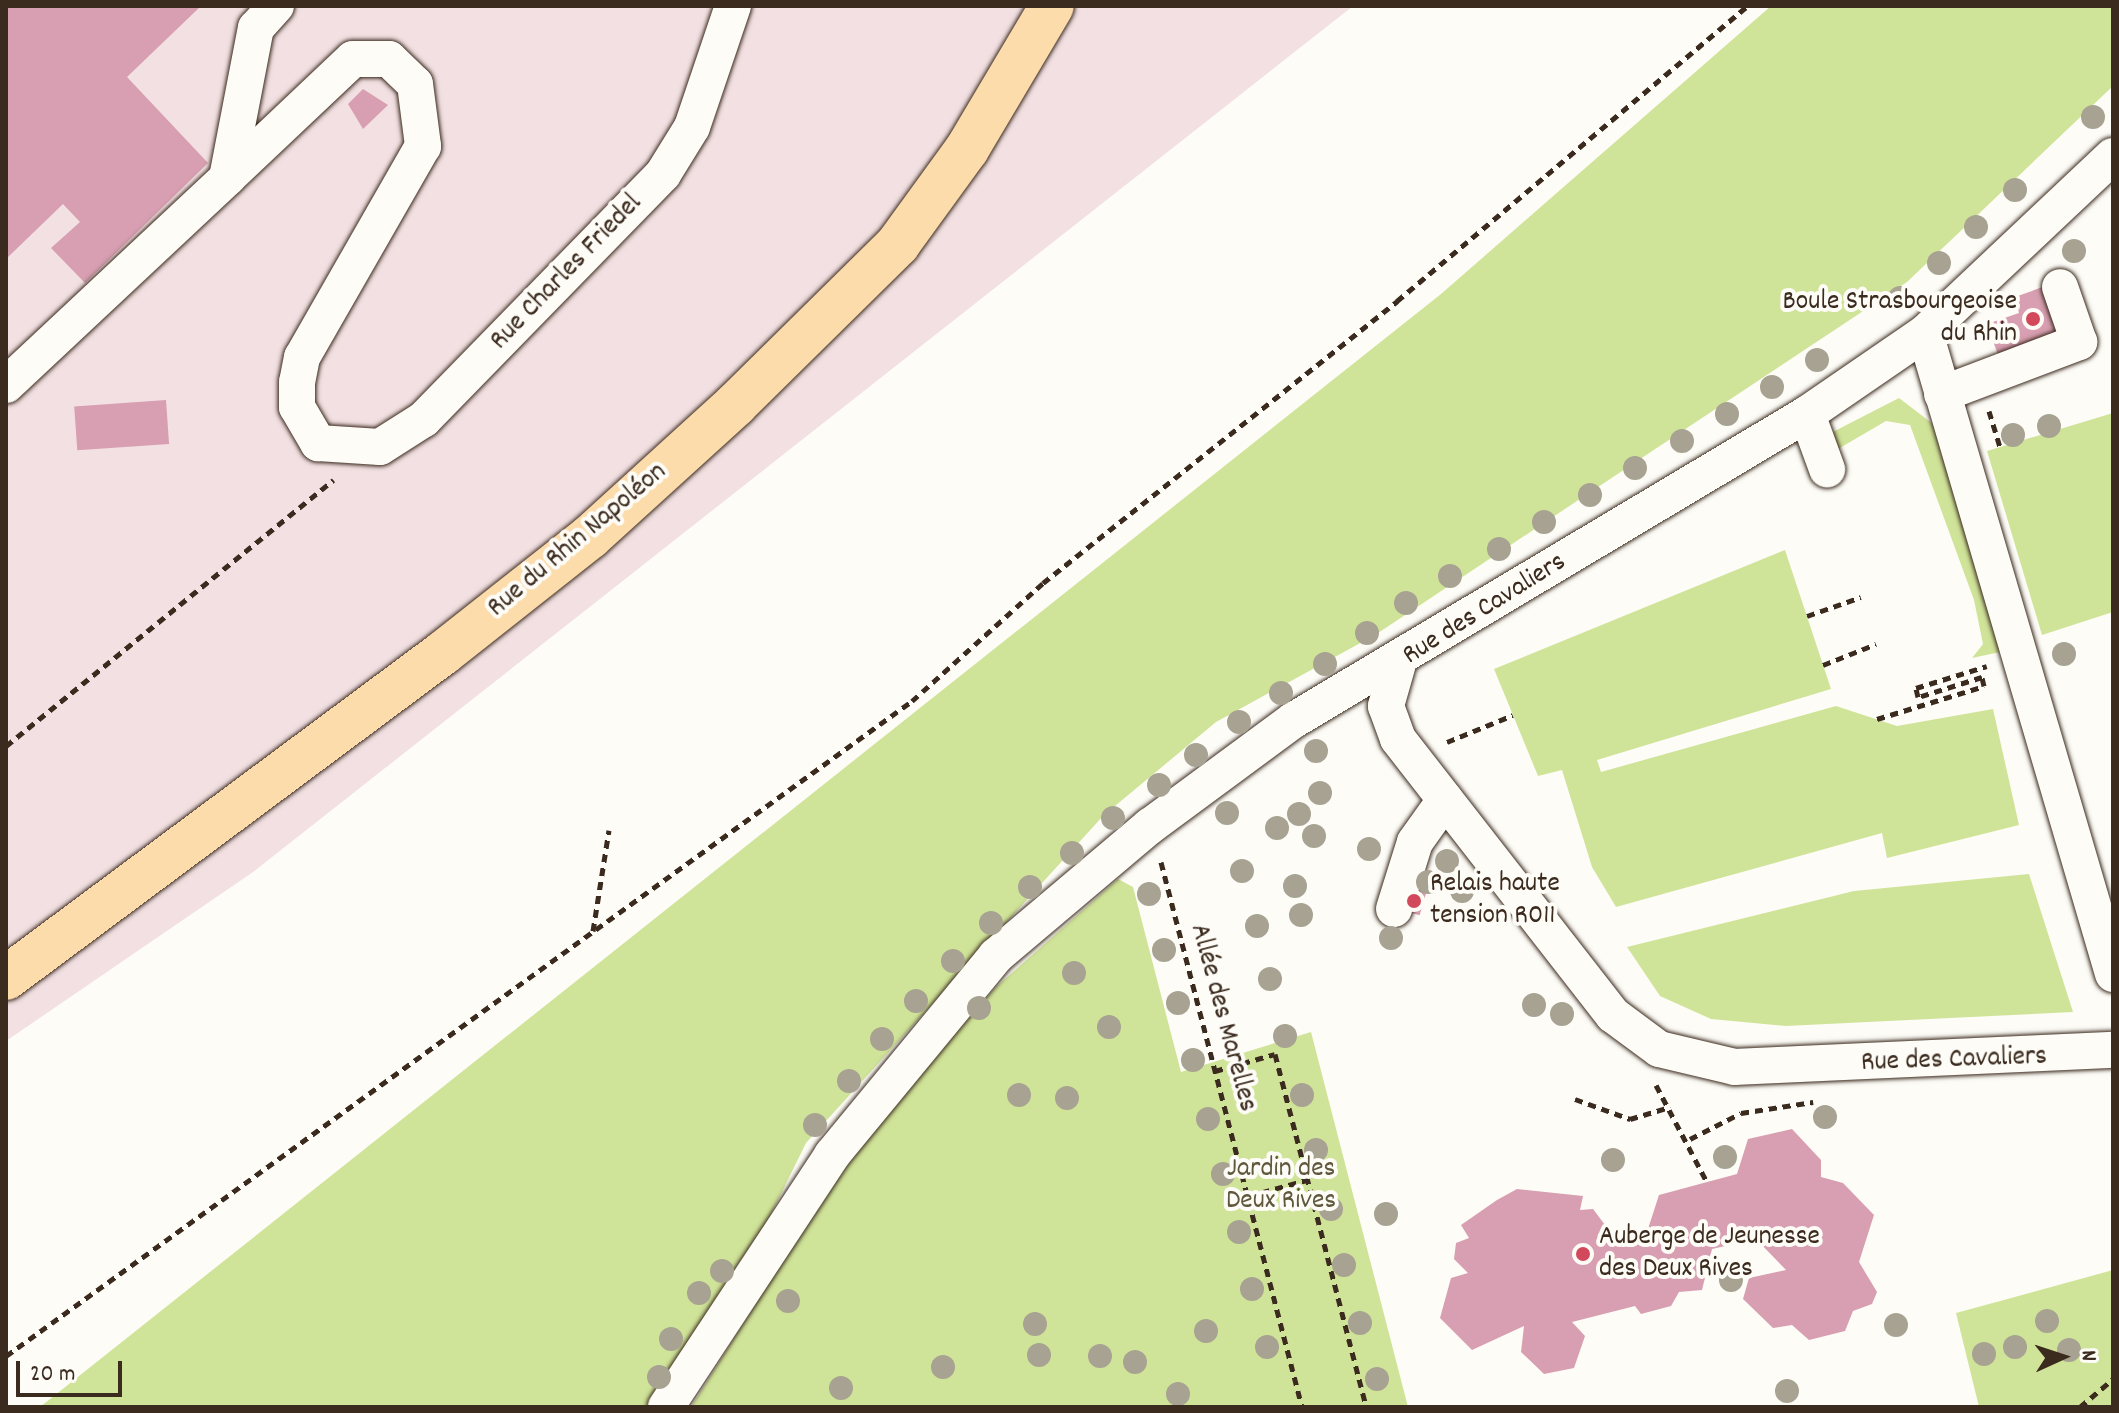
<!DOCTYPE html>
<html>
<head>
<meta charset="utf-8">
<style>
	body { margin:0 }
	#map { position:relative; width:2119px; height:1413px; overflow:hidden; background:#fdfcf7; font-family:Dekko,sans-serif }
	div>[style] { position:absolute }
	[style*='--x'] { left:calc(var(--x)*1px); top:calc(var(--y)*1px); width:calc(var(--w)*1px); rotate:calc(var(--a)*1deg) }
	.built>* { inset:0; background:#f2e0e2 }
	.green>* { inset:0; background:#d0e499 }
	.building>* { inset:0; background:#d79fb1; transform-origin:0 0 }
	.path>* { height:5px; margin-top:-2.5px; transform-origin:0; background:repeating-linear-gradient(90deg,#3b2a1e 0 8px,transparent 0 14px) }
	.roads { filter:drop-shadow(0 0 2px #3b2a1e) drop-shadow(0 0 2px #3b2a1e) }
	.minor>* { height:36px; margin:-18px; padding:0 18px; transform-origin:18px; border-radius:18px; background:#fdfcf7 }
	.major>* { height:44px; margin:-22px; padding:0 22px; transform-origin:22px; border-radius:22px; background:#fddcac }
	.trees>* { width:24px; height:24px; margin:-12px; border-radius:50%; background:#a7a291 }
	.dots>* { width:22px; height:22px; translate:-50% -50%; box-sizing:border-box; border:4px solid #fdfcf7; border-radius:50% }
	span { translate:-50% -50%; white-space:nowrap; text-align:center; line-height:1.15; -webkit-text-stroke:8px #fdfcf7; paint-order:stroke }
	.street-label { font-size:28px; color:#3b2a1e }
	.poi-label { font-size:28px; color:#3b2a1e }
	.right { translate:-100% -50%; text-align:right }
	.left { translate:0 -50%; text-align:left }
	.park-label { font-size:28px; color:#60583d }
	.frame { position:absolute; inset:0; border:8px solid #3b2a1e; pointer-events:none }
	.north { position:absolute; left:2023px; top:1317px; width:80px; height:80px; -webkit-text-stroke:6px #fdfcf7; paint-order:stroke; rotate:87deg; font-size:22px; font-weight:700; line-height:32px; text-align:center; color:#3b2a1e }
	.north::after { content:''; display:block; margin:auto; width:28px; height:36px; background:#3b2a1e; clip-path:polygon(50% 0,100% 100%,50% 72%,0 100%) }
	.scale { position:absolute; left:16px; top:1361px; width:106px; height:36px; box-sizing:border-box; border:4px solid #3b2a1e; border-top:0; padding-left:10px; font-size:24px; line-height:28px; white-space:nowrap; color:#3b2a1e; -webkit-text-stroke:6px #fdfcf7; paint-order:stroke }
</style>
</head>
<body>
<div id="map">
	<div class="built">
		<i style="clip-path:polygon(6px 6px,1353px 6px,253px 872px,6px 1041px)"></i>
	</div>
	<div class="green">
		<i style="clip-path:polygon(1771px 6px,2113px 6px,2113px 86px,1907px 282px,1375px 635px,1216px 722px,1103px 816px,806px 1143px,676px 1407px,40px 1407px,1441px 294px)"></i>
		<i style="clip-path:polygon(1899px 398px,1933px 424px,2000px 652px,1972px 658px,1983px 644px,1974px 600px,1910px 425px,1886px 421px,1838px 449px,1823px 437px)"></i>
		<i style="clip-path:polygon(2113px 413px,2113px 612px,2042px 635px,1987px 451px)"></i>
		<i style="clip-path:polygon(1785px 550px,1831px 689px,1597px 760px,1601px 772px,1836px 706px,1897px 726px,1993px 709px,2019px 825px,1887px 858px,1882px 833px,1616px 907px,1592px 867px,1562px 770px,1538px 776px,1494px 669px)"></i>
		<i style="clip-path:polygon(2029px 874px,2073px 1012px,1786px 1026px,1711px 1019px,1660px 996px,1627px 947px,1854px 891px)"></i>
		<i style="clip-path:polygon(1118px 879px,1133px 887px,1181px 1072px,1311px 1032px,1408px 1407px,691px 1407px,817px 1206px,893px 1105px,996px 987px)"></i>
		<i style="clip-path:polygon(2113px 1270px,2113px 1407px,1979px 1407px,1956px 1313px)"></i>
	</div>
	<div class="building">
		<i style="clip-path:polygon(6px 6px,201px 6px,127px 77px,208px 163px,85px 283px,51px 248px,80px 222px,63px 204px,6px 259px)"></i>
		<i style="clip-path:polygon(363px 89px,388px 105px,363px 129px,348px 104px)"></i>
		<i style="clip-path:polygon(2051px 284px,2068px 331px,1998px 355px,1987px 324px,2019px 313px,2015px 297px)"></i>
		<i style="left:166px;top:400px;width:44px;height:92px;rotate:86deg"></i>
		<i style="left:1408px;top:887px;width:19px;height:24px;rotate:16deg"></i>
		<i style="clip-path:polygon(1792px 1129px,1821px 1160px,1821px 1177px,1843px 1183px,1874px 1215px,1859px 1262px,1877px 1292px,1872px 1304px,1853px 1311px,1845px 1331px,1809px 1340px,1792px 1325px,1773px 1328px,1743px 1299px,1749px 1278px,1786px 1270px,1756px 1239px,1712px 1249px,1702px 1290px,1679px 1292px,1671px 1306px,1641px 1314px,1635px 1306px,1572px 1322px,1585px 1336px,1574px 1368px,1544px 1374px,1521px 1352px,1524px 1326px,1472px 1350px,1440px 1318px,1451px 1278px,1468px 1273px,1454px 1259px,1456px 1243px,1469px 1238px,1461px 1225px,1497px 1200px,1517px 1189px,1583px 1196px,1580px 1210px,1593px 1209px,1605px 1225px,1600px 1243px,1624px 1242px,1646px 1235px,1659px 1195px,1737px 1174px,1748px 1139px)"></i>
	</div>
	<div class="path">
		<i style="--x:1989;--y:411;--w:38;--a:73"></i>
		<i style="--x:1807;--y:616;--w:57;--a:-19.4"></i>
		<i style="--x:1823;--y:665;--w:57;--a:-21.6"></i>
		<i style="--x:1877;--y:719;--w:112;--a:-17.1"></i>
		<i style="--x:1984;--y:686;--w:9;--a:-103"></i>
		<i style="--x:1982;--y:677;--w:67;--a:162.6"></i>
		<i style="--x:1918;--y:697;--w:9;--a:-103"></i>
		<i style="--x:1916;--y:688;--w:74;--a:-17.2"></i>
		<i style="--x:1447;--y:742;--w:71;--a:-22.2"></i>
		<i style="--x:6;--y:746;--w:422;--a:-39.1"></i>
		<i style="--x:1161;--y:862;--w:563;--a:75.49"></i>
		<i style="--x:593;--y:931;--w:102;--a:-81"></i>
		<i style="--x:1215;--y:1071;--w:62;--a:-15.8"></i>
		<i style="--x:1275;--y:1054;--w:365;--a:75.5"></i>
		<i style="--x:1656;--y:1085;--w:110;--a:62.3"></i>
		<i style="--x:1575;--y:1099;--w:59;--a:20"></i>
		<i style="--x:1630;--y:1119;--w:42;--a:-16.7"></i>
		<i style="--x:1690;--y:1139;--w:57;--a:-27"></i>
		<i style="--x:1741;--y:1113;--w:73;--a:-8.7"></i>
		<i style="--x:1248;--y:1196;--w:61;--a:-15.2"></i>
		<i style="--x:6;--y:1356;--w:1118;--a:-35.87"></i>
		<i style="--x:912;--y:701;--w:176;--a:-42"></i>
		<i style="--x:1043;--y:583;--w:453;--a:-38.5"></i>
		<i style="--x:1397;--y:301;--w:458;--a:-40.1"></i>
		<i style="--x:2080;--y:1407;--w:43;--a:-40.3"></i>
	</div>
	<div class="roads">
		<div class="minor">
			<i style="--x:227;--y:178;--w:173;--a:-43.4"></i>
			<i style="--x:353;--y:59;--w:36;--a:0"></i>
			<i style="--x:389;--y:59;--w:36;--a:44"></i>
			<i style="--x:415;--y:84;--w:63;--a:82.6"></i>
			<i style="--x:423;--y:146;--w:243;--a:119.8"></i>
			<i style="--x:302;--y:357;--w:25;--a:101"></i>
			<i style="--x:297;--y:382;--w:25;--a:90"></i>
			<i style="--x:297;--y:407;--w:42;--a:59.7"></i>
			<i style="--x:318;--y:443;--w:62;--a:3.7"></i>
			<i style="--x:380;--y:447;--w:52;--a:-32.5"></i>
			<i style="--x:424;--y:419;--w:342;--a:-45.7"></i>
			<i style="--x:663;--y:174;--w:55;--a:-58.3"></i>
			<i style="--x:692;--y:127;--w:128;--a:-71.3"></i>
			<i style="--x:1925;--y:333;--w:668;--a:73.65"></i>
			<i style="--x:6;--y:385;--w:303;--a:-43.1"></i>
			<i style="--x:227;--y:178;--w:153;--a:-79.1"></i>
			<i style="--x:256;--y:28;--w:30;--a:-48"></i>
			<i style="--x:1942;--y:394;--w:147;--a:-20.8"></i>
			<i style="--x:2079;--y:342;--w:58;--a:-109.1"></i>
			<i style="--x:1807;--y:414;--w:59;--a:70"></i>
			<i style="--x:1399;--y:660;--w:48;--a:105.8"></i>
			<i style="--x:1386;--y:706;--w:35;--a:70"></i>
			<i style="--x:1398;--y:739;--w:350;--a:52.1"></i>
			<i style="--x:1613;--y:1015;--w:57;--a:36.5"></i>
			<i style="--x:1659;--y:1049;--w:78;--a:13.3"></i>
			<i style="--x:1735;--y:1067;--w:378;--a:-2.6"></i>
			<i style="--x:1394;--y:909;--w:70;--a:-72.6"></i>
			<i style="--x:1415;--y:842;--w:52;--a:-54.5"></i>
			<i style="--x:666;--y:1407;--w:302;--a:-56.6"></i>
			<i style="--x:832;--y:1155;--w:258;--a:-50.5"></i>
			<i style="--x:996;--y:956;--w:202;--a:-40.2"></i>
			<i style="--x:1150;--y:826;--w:179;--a:-36.4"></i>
			<i style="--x:1294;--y:720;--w:597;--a:-30.82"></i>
			<i style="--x:1807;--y:414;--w:143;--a:-34.5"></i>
			<i style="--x:1925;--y:333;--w:258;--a:-43.3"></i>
		</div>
		<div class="major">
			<i style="--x:6;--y:978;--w:545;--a:-36.64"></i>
			<i style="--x:443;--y:653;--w:187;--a:-38.3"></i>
			<i style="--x:590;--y:537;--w:197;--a:-42.3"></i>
			<i style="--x:736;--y:404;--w:228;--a:-44.6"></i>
			<i style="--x:898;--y:244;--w:117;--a:-54"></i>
			<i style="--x:967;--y:149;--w:166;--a:-59.3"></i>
		</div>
	</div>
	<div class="trees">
		<i style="left:2093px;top:117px"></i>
		<i style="left:2015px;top:190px"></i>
		<i style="left:1976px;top:227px"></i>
		<i style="left:2074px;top:251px"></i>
		<i style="left:1939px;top:263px"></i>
		<i style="left:1900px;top:298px"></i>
		<i style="left:1817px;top:360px"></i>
		<i style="left:1772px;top:387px"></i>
		<i style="left:1727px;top:414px"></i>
		<i style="left:2049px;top:426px"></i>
		<i style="left:2013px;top:435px"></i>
		<i style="left:1682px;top:441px"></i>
		<i style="left:1635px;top:468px"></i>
		<i style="left:1590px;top:495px"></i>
		<i style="left:1544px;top:522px"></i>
		<i style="left:1499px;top:549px"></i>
		<i style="left:1450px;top:576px"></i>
		<i style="left:1406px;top:603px"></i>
		<i style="left:1367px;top:633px"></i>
		<i style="left:2064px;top:654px"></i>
		<i style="left:1325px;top:664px"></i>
		<i style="left:1281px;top:693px"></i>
		<i style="left:1239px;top:722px"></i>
		<i style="left:1316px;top:751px"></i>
		<i style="left:1196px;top:755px"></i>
		<i style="left:1159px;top:785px"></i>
		<i style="left:1320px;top:793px"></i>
		<i style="left:1227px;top:813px"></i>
		<i style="left:1299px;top:814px"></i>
		<i style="left:1113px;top:818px"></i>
		<i style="left:1277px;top:828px"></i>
		<i style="left:1314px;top:836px"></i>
		<i style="left:1369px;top:849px"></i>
		<i style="left:1072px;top:853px"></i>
		<i style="left:1447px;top:861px"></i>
		<i style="left:1242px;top:871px"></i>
		<i style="left:1428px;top:882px"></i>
		<i style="left:1295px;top:886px"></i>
		<i style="left:1030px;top:887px"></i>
		<i style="left:1462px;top:891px"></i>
		<i style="left:1149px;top:894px"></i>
		<i style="left:1301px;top:915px"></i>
		<i style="left:991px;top:923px"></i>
		<i style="left:1257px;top:926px"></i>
		<i style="left:1391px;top:938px"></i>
		<i style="left:1164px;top:950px"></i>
		<i style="left:953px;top:961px"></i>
		<i style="left:1074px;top:973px"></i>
		<i style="left:1270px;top:979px"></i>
		<i style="left:916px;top:1001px"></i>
		<i style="left:1178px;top:1003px"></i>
		<i style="left:1534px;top:1005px"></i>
		<i style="left:979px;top:1008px"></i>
		<i style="left:1562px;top:1014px"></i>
		<i style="left:1109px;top:1027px"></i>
		<i style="left:1285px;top:1036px"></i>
		<i style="left:882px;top:1039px"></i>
		<i style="left:1193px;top:1060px"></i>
		<i style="left:849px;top:1081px"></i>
		<i style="left:1019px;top:1095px"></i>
		<i style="left:1302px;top:1095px"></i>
		<i style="left:1067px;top:1098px"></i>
		<i style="left:1825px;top:1117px"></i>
		<i style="left:1208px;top:1119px"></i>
		<i style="left:815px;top:1125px"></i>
		<i style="left:1316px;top:1150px"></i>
		<i style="left:1725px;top:1157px"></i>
		<i style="left:1613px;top:1160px"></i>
		<i style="left:1223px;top:1174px"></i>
		<i style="left:1331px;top:1209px"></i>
		<i style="left:1386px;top:1214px"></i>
		<i style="left:1239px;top:1232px"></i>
		<i style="left:1344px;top:1265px"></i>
		<i style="left:722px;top:1271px"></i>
		<i style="left:1731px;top:1280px"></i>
		<i style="left:1252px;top:1289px"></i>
		<i style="left:699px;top:1293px"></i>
		<i style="left:788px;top:1301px"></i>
		<i style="left:2047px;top:1321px"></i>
		<i style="left:1360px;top:1323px"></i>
		<i style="left:1035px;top:1324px"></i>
		<i style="left:1896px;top:1325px"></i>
		<i style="left:1206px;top:1331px"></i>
		<i style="left:671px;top:1339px"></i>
		<i style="left:1267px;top:1347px"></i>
		<i style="left:2015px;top:1347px"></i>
		<i style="left:2069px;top:1350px"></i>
		<i style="left:1984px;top:1354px"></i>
		<i style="left:1039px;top:1355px"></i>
		<i style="left:1100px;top:1356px"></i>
		<i style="left:1135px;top:1362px"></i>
		<i style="left:943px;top:1367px"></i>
		<i style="left:659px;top:1377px"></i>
		<i style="left:1377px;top:1379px"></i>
		<i style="left:841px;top:1388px"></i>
		<i style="left:1787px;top:1391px"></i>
		<i style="left:1178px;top:1394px"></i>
	</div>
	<div class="dots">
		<i style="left:2033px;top:319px;background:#d1495b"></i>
		<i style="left:1414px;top:901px;background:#d1495b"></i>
		<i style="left:1583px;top:1254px;background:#d1495b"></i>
	</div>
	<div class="street-label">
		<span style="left:567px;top:273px;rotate:-46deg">Rue Charles Friedel</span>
		<span style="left:578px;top:541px;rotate:-40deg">Rue du Rhin Napoléon</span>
		<span style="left:1485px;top:610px;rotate:-32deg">Rue des Cavaliers</span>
		<span style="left:1222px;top:1018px;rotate:75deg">Allée des Marelles</span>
		<span style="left:1954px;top:1061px;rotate:-2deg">Rue des Cavaliers</span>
	</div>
	<div class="poi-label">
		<span class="right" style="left:2017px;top:319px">Boule Strasbourgeoise<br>du Rhin</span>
		<span class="left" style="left:1430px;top:901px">Relais haute<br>tension R011</span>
		<span class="left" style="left:1599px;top:1254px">Auberge de Jeunesse<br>des Deux Rives</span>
	</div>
	<div class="park-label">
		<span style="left:1281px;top:1186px">Jardin des<br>Deux Rives</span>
	</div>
	<div class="frame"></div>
	<div class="north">N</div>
	<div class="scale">20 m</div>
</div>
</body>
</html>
